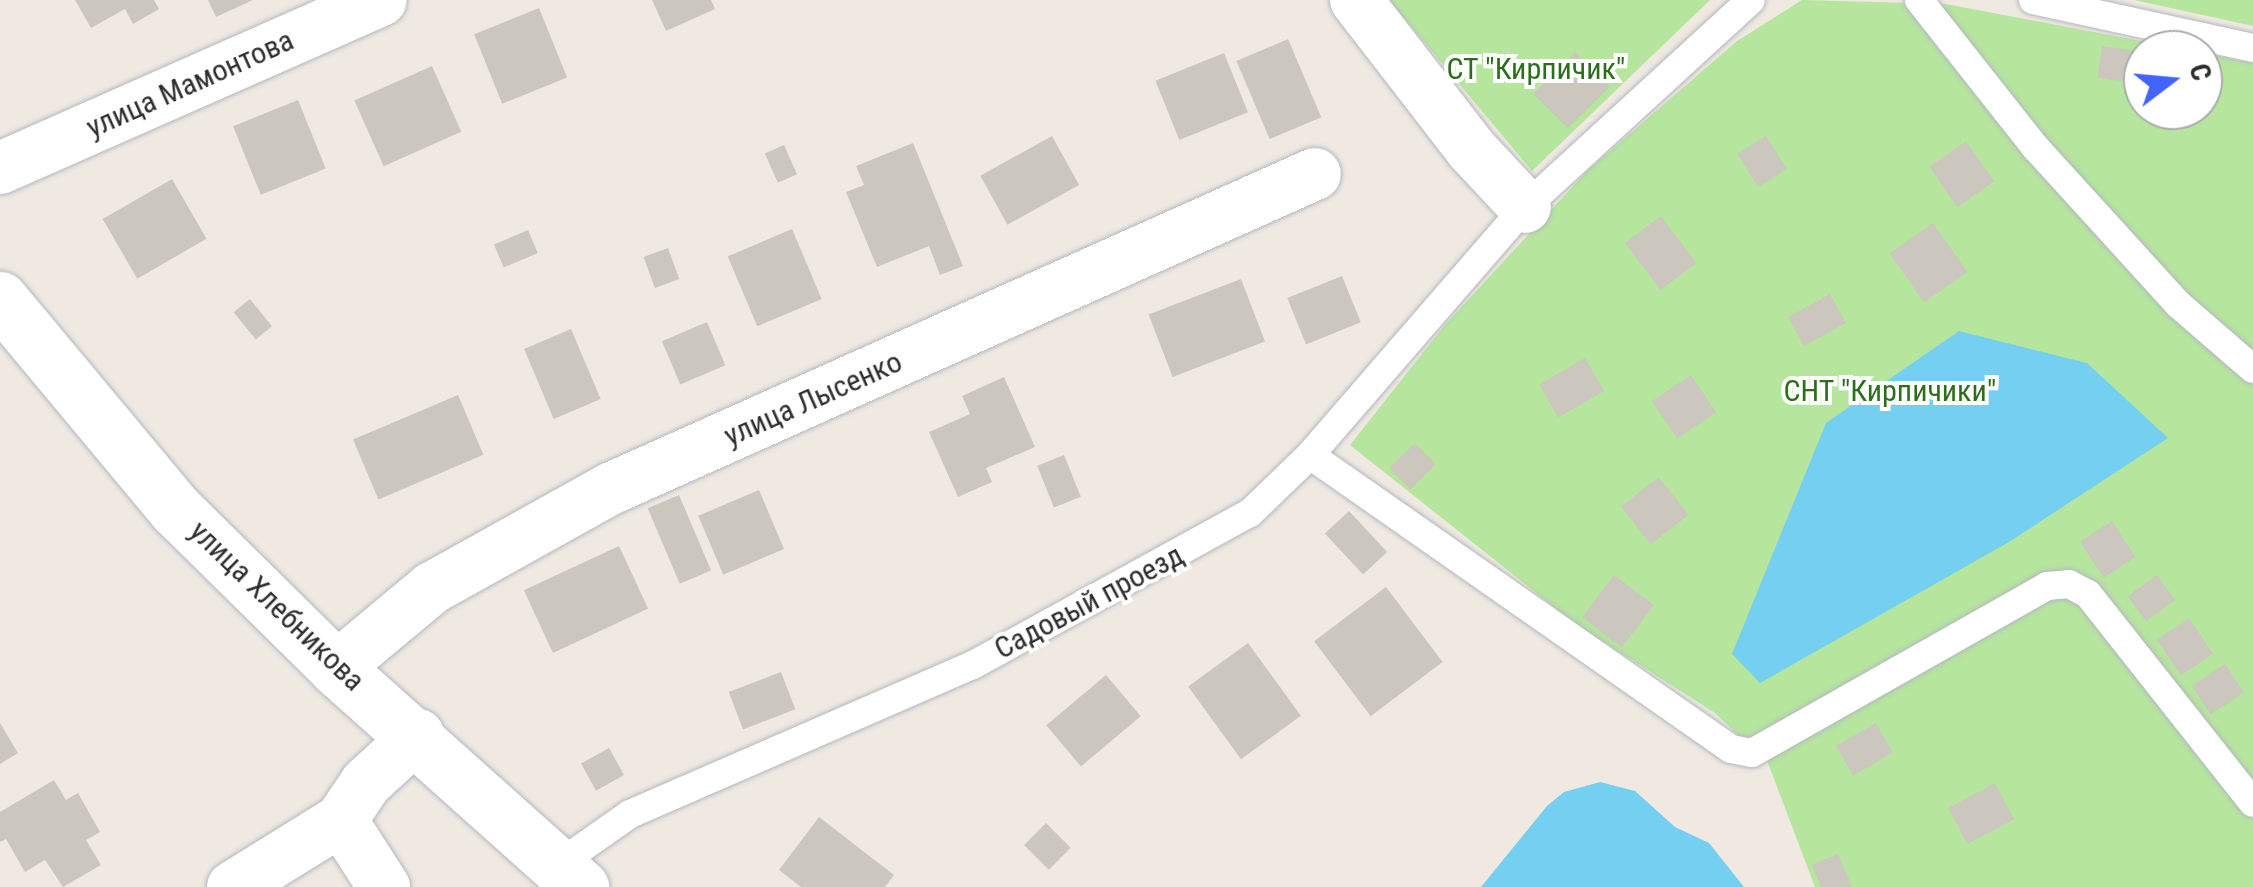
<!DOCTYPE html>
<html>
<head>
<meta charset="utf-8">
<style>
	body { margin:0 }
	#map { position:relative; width:2253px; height:887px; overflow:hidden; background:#efe9e1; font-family:"Roboto Condensed",sans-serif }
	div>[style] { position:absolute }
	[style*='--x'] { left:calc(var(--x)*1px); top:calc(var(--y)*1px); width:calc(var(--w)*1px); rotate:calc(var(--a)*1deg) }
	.green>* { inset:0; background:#b6e59e }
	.water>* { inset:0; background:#75cff0 }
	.building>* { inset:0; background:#cbc7bf; transform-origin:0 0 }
	.roads { filter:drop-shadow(0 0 2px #b4b7c1) drop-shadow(0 0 2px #b4b7c1) }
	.service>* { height:28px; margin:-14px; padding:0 14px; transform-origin:14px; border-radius:14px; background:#fff }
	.minor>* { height:52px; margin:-26px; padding:0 26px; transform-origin:26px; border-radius:26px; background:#fff }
	.tertiary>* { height:55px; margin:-27.5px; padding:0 27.5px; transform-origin:27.5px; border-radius:27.5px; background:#fff }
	span { translate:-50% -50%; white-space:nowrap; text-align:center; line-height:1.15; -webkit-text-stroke:8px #fff; paint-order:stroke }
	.park-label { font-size:30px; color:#2c6e1b }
	.street-label { font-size:30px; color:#2e2e2e }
	.north { position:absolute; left:2123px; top:30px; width:100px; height:100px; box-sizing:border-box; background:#fff; border:2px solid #ababab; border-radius:50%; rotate:74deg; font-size:28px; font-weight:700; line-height:40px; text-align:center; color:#2e2e2e }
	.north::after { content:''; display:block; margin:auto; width:35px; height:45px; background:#4264fb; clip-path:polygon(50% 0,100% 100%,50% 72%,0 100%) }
</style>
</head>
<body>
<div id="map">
	<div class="green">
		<i style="clip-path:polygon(1389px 0,1710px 0,1532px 171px)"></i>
		<i style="clip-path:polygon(1802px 0,1946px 4px,2188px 50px,2143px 50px,2143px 110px,2203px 110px,2203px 53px,2253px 63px,2253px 887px,1815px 887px,1768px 763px,1715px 713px,1574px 623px,1350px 445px,1444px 326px,1588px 170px,1737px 41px)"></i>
		<i style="clip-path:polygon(2134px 0,2253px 0,2253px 26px)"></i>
	</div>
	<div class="water">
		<i style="clip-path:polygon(1959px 331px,2087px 363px,2168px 438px,2009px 542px,1760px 683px,1732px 654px,1826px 423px)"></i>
		<i style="clip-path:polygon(1600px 782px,1635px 791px,1675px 827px,1709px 843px,1744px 887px,1481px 887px,1547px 806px,1564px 792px)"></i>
	</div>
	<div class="building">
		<i style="clip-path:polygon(75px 0,154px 0,159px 9px,133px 24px,125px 9px,91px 28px)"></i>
		<i style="clip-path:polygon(208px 0,253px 0,216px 17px)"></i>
		<i style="clip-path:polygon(652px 0,711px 0,715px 9px,666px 31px)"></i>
		<i style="left:539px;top:8px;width:75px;height:70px;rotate:68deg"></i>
		<i style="left:1288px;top:39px;width:85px;height:56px;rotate:67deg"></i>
		<i style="left:2102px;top:46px;width:41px;height:32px;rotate:8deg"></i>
		<i style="left:1575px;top:52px;width:49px;height:59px;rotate:45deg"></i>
		<i style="left:1224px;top:53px;width:64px;height:74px;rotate:68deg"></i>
		<i style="left:432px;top:66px;width:72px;height:85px;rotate:66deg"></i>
		<i style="left:298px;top:100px;width:74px;height:70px;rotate:68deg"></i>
		<i style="left:1052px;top:136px;width:56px;height:82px;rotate:61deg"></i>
		<i style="left:1766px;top:136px;width:39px;height:34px;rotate:58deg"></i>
		<i style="left:1966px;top:141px;width:49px;height:45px;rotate:55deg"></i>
		<i style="clip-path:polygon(913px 143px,963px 266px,940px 275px,929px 246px,877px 267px,846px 192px,864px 185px,856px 166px)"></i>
		<i style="left:784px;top:145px;width:32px;height:21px;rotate:66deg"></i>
		<i style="left:172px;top:179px;width:69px;height:80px;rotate:60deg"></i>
		<i style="left:1661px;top:216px;width:59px;height:45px;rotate:53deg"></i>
		<i style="left:1933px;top:223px;width:60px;height:53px;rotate:55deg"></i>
		<i style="left:792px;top:229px;width:76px;height:70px;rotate:67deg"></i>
		<i style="left:528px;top:230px;width:25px;height:37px;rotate:67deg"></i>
		<i style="left:668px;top:248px;width:33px;height:26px;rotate:70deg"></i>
		<i style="left:1342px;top:276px;width:50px;height:59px;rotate:68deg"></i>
		<i style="left:1241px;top:279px;width:67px;height:99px;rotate:69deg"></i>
		<i style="left:1830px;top:294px;width:33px;height:48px;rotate:61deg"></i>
		<i style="left:250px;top:299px;width:35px;height:21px;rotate:51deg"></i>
		<i style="left:707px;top:322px;width:47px;height:49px;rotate:67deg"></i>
		<i style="left:571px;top:329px;width:76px;height:51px;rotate:67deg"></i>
		<i style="left:1585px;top:358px;width:38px;height:53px;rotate:60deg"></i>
		<i style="left:1691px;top:375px;width:45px;height:47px;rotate:56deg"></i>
		<i style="clip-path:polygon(1004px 377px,1035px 447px,986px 468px,992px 482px,958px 497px,929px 432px,970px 414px,962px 396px)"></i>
		<i style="left:458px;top:395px;width:65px;height:114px;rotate:67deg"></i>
		<i style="left:1415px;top:443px;width:30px;height:36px;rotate:46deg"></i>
		<i style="left:1064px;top:455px;width:45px;height:29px;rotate:68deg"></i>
		<i style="left:1659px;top:477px;width:48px;height:48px;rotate:52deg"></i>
		<i style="left:759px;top:490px;width:64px;height:66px;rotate:67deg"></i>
		<i style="left:679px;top:495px;width:82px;height:34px;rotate:67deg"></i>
		<i style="left:1349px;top:511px;width:56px;height:33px;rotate:47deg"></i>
		<i style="left:2112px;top:521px;width:43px;height:38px;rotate:57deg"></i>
		<i style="left:619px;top:546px;width:69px;height:105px;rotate:65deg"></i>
		<i style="left:1614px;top:575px;width:50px;height:53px;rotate:37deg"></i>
		<i style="left:2157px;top:575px;width:31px;height:36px;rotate:54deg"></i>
		<i style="left:1386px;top:587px;width:94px;height:90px;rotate:53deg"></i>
		<i style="left:2189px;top:618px;width:43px;height:39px;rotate:56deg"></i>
		<i style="left:1248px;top:643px;width:90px;height:74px;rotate:54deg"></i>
		<i style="left:2225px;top:664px;width:34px;height:40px;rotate:56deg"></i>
		<i style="left:781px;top:672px;width:40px;height:56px;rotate:69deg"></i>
		<i style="left:1106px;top:675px;width:54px;height:78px;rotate:50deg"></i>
		<i style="clip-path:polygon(0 723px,18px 753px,0 764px)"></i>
		<i style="left:1876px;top:723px;width:34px;height:46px;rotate:60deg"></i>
		<i style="left:609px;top:748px;width:31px;height:32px;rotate:61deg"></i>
		<i style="clip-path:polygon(54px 780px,66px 800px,78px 793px,100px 832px,86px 840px,101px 865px,63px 887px,45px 860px,25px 872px,6px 839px,0 842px,0 812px)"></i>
		<i style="left:1995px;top:783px;width:41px;height:53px;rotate:62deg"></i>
		<i style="clip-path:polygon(819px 817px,894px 875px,885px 887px,801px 887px,779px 870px)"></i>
		<i style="left:1046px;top:823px;width:35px;height:31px;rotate:45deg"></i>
		<i style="clip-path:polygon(1838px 854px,1852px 887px,1821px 887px,1812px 865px)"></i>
	</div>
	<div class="roads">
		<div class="service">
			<i style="--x:1919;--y:0;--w:189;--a:51.7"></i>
			<i style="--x:2036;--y:148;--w:211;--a:47.7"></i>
			<i style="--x:2178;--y:304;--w:99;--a:40.9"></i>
			<i style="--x:2033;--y:0;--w:225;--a:12.3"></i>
			<i style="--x:1310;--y:455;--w:513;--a:34.93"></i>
			<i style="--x:1731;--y:749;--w:21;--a:11"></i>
			<i style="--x:1752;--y:753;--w:339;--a:-29.5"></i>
			<i style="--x:2047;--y:586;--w:22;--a:-5"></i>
			<i style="--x:2069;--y:584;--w:21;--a:28"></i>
			<i style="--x:2088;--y:594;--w:266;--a:51.7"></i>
			<i style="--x:556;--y:866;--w:90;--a:-35.1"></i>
			<i style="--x:630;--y:814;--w:374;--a:-23.5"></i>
			<i style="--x:973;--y:665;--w:316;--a:-28.8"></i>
			<i style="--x:1250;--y:513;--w:83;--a:-44"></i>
			<i style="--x:1310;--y:455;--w:328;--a:-49.1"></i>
			<i style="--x:1525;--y:207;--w:306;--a:-42.5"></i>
		</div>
		<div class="minor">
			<i style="--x:1356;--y:0;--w:188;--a:52.3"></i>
			<i style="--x:1471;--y:149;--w:79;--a:47"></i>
			<i style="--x:0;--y:168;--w:416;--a:-23.8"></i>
			<i style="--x:336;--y:668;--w:125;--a:-39.8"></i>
			<i style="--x:432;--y:588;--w:204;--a:-29.1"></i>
			<i style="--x:610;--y:489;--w:772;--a:-24.08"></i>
			<i style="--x:341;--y:820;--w:80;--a:57.3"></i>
			<i style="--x:233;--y:887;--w:127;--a:-31.8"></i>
			<i style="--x:341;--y:820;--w:45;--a:-56"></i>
			<i style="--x:366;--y:783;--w:71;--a:-42.7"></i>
		</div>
		<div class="tertiary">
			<i style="--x:0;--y:299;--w:275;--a:50.2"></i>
			<i style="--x:176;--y:510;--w:225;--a:44.6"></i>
			<i style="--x:336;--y:668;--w:329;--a:41.8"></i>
		</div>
	</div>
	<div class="park-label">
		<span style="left:1536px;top:69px">СТ "Кирпичик"</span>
		<span style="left:1890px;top:391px">СНТ "Кирпичики"</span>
	</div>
	<div class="street-label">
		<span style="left:190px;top:84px;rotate:-24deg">улица Мамонтова</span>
		<span style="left:813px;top:399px;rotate:-24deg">улица Лысенко</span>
		<span style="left:1089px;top:602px;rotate:-28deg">Садовый проезд</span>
		<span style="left:277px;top:606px;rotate:44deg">улица Хлебникова</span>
	</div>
	<div class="north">С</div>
</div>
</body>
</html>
